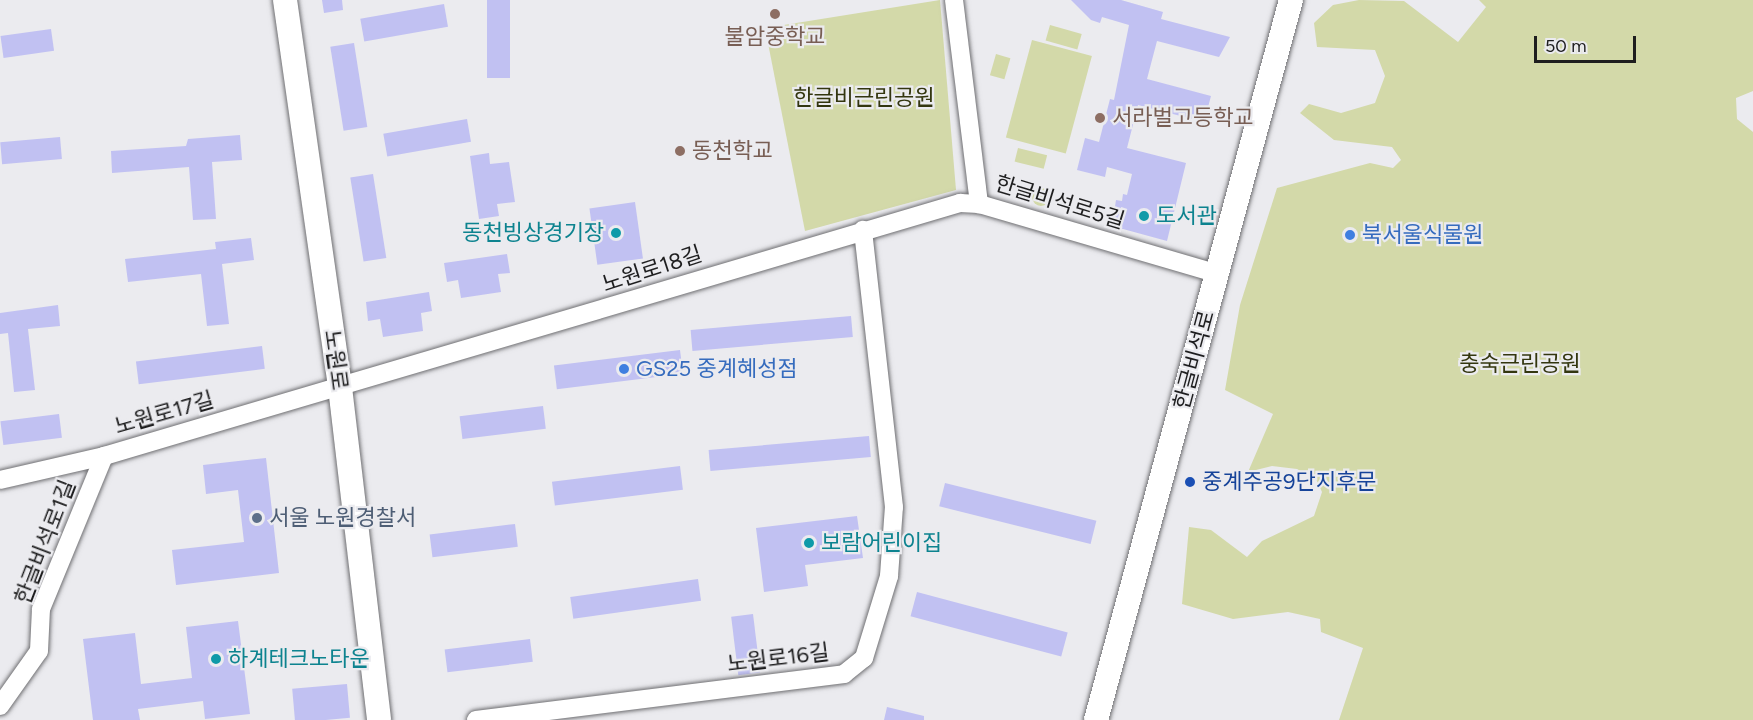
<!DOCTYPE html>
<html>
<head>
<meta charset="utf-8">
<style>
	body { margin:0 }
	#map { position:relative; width:1753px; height:720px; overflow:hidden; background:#ebebef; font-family:Figtree,"Noto Sans KR",sans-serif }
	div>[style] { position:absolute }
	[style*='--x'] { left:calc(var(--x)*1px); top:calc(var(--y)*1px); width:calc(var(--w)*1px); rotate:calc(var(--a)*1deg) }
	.green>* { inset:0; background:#d3d9a9; transform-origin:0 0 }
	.round { border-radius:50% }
	.building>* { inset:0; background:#c1c1f2; transform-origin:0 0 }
	.roads { filter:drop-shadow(0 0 2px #6f6f72) drop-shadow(0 0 2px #6f6f72) }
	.minor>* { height:18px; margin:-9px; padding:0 9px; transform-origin:9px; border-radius:9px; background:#fff }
	.major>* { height:24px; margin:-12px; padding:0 12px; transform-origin:12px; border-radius:12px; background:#fff }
	.dots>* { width:16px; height:16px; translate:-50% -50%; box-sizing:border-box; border:3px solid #ebebef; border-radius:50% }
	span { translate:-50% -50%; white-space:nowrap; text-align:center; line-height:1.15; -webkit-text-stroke:4.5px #ebebef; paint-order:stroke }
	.education-label { font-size:22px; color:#785e54 }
	.left { translate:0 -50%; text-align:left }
	.park-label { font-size:22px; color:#33360f }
	.street-label { font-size:22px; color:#1e1e1f }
	.culture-label { font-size:22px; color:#0d838f }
	.right { translate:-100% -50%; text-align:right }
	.shop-label { font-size:22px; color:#366cbe }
	.transit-label { font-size:22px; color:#164399 }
	.service-label { font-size:22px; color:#4e5e75 }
	.scale { position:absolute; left:1534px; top:36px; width:102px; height:27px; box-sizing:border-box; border:3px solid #1e1e1f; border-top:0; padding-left:8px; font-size:18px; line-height:21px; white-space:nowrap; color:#1e1e1f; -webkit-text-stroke:4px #ebebef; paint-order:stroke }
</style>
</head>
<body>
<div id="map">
	<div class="green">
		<i style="clip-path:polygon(940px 0,956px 190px,805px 231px,765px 28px)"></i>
		<i style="clip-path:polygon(1359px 0,1404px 1px,1458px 42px,1486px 7px,1479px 0,1753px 0,1753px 91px,1736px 98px,1737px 119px,1753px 132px,1753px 720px,1339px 720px,1363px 648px,1321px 632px,1320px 619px,1288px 612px,1233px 619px,1182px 604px,1189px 527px,1211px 530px,1247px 557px,1262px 541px,1314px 516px,1322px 492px,1316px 479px,1297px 469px,1272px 466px,1248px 472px,1273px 414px,1225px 390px,1240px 305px,1277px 188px,1370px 163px,1393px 168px,1401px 160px,1392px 147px,1334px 140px,1300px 113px,1309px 104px,1341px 113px,1375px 103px,1385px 76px,1375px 50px,1317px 47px,1314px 23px,1333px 5px)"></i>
		<i style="left:1050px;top:25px;width:33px;height:16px;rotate:16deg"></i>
		<i style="left:1032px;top:40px;width:62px;height:101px;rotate:15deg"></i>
		<i style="left:996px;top:54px;width:15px;height:22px;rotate:16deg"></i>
		<i style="left:1018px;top:148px;width:30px;height:14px;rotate:14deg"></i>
		<i class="round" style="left:1032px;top:188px;width:18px;height:18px"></i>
	</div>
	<div class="building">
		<i style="clip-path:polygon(322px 0,342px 0,343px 10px,324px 13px)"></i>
		<i style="left:487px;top:0;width:23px;height:78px"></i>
		<i style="clip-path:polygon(1071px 0,1121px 0,1163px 12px,1161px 19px,1230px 37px,1219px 57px,1157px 41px,1147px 79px,1211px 96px,1204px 122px,1138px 105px,1127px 148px,1186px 163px,1167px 241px,1112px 226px,1116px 200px,1122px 201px,1123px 194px,1127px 195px,1132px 174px,1107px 167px,1105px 177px,1077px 170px,1085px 138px,1099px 142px,1110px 99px,1114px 100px,1129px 25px,1102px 17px,1100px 23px,1091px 20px)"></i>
		<i style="left:444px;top:4px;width:23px;height:85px;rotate:80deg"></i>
		<i style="left:51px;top:29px;width:22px;height:51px;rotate:82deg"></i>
		<i style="left:354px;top:43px;width:85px;height:24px;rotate:81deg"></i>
		<i style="left:467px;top:119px;width:23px;height:85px;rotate:80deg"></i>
		<i style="clip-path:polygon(240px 135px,242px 160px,212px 162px,216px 219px,193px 220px,189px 167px,112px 173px,111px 151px,186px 146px,188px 139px)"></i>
		<i style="left:60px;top:137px;width:22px;height:60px;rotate:85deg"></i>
		<i style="clip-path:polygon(489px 153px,490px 164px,509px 162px,515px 202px,497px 204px,499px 216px,479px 219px,470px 156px)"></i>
		<i style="left:373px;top:174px;width:85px;height:23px;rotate:81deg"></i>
		<i style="left:635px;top:202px;width:57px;height:46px;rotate:82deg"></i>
		<i style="clip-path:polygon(251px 238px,254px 260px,222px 264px,229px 324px,207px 326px,201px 274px,128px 282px,125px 259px,216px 249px,215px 242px)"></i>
		<i style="clip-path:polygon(507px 254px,510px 273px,498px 274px,501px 292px,461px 298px,458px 280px,447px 282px,444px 263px)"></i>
		<i style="clip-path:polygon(429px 292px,432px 311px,421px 313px,423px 331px,383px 337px,380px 319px,368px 321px,366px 302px)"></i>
		<i style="clip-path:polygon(58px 305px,60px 326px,28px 329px,35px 390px,14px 392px,8px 333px,0 334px,0 313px)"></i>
		<i style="left:851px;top:316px;width:21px;height:161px;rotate:85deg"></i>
		<i style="left:262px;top:346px;width:23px;height:127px;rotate:83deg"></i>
		<i style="left:680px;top:350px;width:24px;height:127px;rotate:83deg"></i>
		<i style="left:543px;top:406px;width:23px;height:84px;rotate:83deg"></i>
		<i style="left:59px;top:414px;width:24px;height:59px;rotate:83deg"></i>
		<i style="left:869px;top:436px;width:21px;height:161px;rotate:85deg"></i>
		<i style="clip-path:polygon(266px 458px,279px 573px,176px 585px,172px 550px,244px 542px,238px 490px,206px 494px,203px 465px)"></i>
		<i style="left:680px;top:466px;width:24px;height:129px;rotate:83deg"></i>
		<i style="left:945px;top:483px;width:156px;height:24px;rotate:14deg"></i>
		<i style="clip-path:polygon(857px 516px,863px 558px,805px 565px,808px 586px,764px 592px,756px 528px)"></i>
		<i style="left:515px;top:524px;width:23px;height:86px;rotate:83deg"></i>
		<i style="left:698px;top:579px;width:22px;height:129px;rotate:82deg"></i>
		<i style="left:917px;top:592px;width:156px;height:25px;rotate:15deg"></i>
		<i style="left:753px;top:614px;width:59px;height:22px;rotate:83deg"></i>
		<i style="clip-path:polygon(238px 621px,250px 714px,205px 719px,203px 701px,138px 709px,140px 720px,93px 720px,83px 639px,135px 633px,141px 684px,192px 678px,186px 627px)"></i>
		<i style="left:530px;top:639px;width:23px;height:86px;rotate:83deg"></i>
		<i style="left:347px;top:684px;width:34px;height:55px;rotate:85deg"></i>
		<i style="clip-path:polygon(887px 707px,924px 716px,924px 720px,884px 720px)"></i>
	</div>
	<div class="roads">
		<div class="minor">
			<i style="--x:954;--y:0;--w:206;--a:83"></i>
			<i style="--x:0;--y:480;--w:107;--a:-13"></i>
			<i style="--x:104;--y:456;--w:893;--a:-16.47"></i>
			<i style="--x:960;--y:203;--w:19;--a:3"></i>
			<i style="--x:979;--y:204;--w:249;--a:16.3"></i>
			<i style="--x:0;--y:706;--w:67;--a:-54.7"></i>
			<i style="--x:39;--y:651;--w:42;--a:-87.3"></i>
			<i style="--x:41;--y:609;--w:165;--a:-67.6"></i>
			<i style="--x:476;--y:720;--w:371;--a:-7.1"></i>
			<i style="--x:844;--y:674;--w:26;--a:-39"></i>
			<i style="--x:864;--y:658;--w:86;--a:-73"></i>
			<i style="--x:889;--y:576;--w:69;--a:-85.9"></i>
			<i style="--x:894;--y:507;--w:279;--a:-96.4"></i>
		</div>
		<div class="major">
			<i style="--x:285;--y:0;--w:391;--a:81.9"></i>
			<i style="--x:340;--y:387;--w:335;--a:83.3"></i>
			<i style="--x:1096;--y:720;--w:746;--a:-74.85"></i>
		</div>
	</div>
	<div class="dots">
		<i style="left:775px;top:14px;background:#8d6e63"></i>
		<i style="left:1100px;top:118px;background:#8d6e63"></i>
		<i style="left:680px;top:151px;background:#8d6e63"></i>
		<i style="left:1144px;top:216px;background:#0f9aa8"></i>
		<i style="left:616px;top:233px;background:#0f9aa8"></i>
		<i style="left:1350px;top:235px;background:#3f7fe0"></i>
		<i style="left:624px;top:369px;background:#3f7fe0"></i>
		<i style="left:1190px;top:482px;background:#1a4fb4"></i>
		<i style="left:257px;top:518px;background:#5c6f8a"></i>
		<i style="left:809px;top:543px;background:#0f9aa8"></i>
		<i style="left:216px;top:659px;background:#0f9aa8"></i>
	</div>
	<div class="education-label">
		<span style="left:775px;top:37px">불암중학교</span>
		<span class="left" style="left:1112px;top:118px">서라벌고등학교</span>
		<span class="left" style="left:692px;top:151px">동천학교</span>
	</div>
	<div class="park-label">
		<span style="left:864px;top:98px">한글비근린공원</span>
		<span style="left:1520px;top:364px">충숙근린공원</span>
	</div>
	<div class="street-label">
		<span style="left:1060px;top:202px;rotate:17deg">한글비석로5길</span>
		<span style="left:652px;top:269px;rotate:-18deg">노원로18길</span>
		<span style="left:336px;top:360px;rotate:82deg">노원로</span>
		<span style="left:1194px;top:360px;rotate:-75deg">한글비석로</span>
		<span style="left:164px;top:413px;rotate:-16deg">노원로17길</span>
		<span style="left:45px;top:542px;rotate:-69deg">한글비석로1길</span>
		<span style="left:778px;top:658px;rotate:-7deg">노원로16길</span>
	</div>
	<div class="culture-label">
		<span class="left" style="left:1156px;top:216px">도서관</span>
		<span class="right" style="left:604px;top:233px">동천빙상경기장</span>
		<span class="left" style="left:821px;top:543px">보람어린이집</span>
		<span class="left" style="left:228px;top:659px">하계테크노타운</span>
	</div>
	<div class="shop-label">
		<span class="left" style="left:1362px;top:235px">북서울식물원</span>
		<span class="left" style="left:636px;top:369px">GS25 중계혜성점</span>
	</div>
	<div class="transit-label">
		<span class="left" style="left:1202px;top:482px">중계주공9단지후문</span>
	</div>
	<div class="service-label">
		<span class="left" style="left:269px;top:518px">서울 노원경찰서</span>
	</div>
	<div class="scale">50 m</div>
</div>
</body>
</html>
